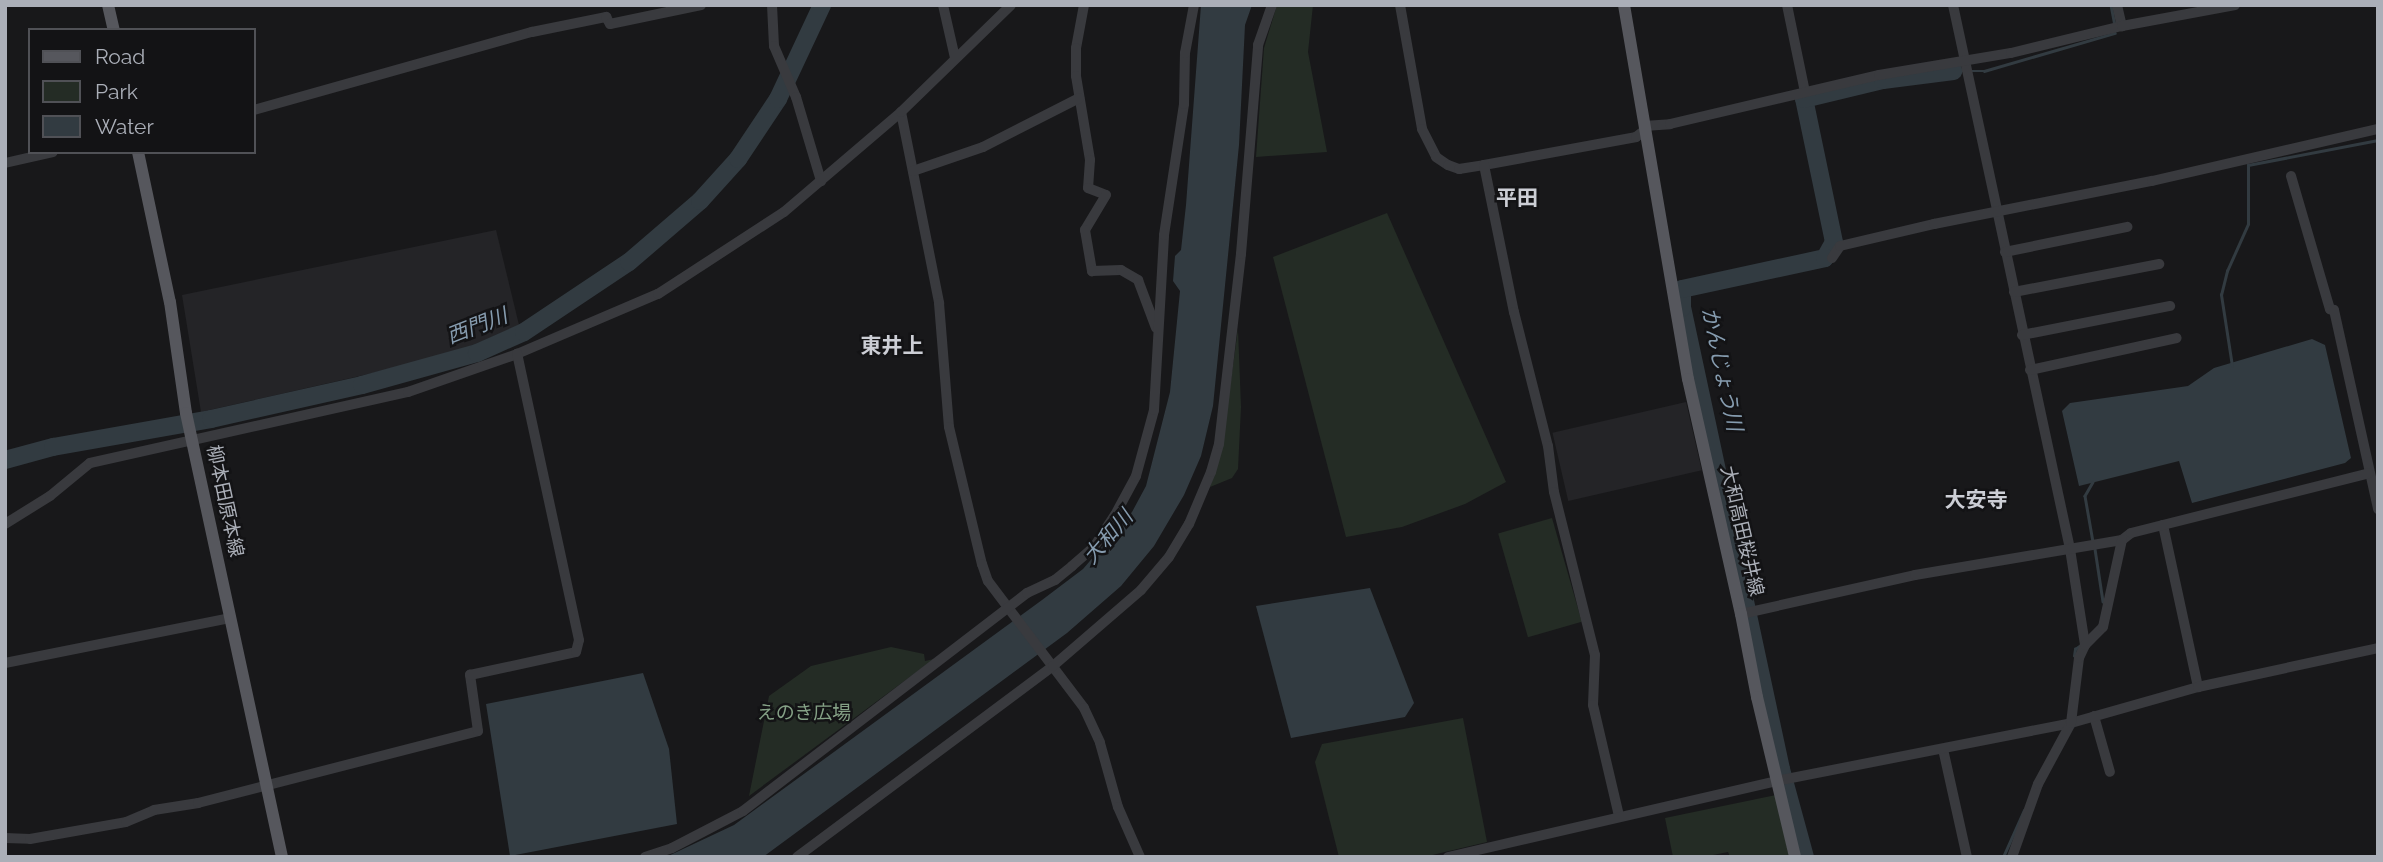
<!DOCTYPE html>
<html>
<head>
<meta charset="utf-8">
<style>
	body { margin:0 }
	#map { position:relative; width:2383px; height:862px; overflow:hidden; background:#18181a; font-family:Raleway,"Noto Sans JP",sans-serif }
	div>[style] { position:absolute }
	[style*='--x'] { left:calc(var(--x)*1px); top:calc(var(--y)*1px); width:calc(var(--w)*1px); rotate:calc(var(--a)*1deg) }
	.built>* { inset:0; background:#242427; transform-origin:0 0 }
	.green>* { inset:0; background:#242c25; transform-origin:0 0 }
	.water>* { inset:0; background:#323b41 }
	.stream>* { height:2.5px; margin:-1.25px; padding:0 1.25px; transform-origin:1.25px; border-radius:1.25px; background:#323b41 }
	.river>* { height:18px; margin:-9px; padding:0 9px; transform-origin:9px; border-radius:9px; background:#323b41 }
	.minor>* { height:10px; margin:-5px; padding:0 5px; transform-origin:5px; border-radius:5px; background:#393a3e }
	.major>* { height:12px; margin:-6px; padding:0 6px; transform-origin:6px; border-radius:6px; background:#56575d }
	span { translate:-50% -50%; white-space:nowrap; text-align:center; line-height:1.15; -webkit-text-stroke:5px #131315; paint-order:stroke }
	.street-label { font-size:19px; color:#abafb8 }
	.park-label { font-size:19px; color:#85a186 }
	.neighbourhood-label { font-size:21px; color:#ccced5; font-weight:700 }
	.water-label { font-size:21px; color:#869caf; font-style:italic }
	.frame { position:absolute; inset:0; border:7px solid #abafb8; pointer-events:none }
	.legend { position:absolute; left:28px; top:28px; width:228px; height:126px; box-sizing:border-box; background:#131315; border:2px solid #505156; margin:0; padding:9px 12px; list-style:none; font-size:21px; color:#abafb8 }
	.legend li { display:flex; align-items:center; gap:14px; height:35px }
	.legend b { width:35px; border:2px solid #505156 }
</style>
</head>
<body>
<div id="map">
	<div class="built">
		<i style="clip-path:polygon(496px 230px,519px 325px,464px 349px,373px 373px,201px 412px,182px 295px)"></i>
		<i style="left:1686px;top:402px;width:70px;height:137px;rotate:77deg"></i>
	</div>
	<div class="green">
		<i style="clip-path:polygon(1277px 5px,1313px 5px,1308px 52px,1327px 152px,1256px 157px,1264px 48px)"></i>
		<i style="clip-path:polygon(1387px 213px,1506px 482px,1465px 504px,1402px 527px,1346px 537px,1273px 257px)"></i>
		<i style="clip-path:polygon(1238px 329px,1241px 407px,1238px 469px,1232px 478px,1210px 487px,1221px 453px)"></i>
		<i style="left:1552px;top:518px;width:108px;height:56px;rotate:74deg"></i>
		<i style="clip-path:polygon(891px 647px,924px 654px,925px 661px,934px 659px,749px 796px,769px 696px,811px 666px)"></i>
		<i style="clip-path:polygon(1463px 718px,1487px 842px,1424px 857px,1339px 857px,1315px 762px,1322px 744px)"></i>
		<i style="clip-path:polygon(1776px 795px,1789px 857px,1730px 857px,1728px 852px,1703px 857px,1673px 857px,1665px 818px)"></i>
	</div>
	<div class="water">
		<i style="clip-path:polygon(1201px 5px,1252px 5px,1245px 25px,1239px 145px,1213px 406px,1201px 456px,1184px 495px,1154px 546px,1121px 586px,1067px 633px,763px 857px,666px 857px,734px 825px,1042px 600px,1083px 569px,1132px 512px,1146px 486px,1170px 392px,1180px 291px,1173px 281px,1175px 256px,1181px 250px,1186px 205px)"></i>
		<i style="clip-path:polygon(2312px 339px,2325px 345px,2351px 458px,2345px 463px,2192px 503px,2179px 461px,2079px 486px,2062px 411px,2070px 403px,2188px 386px,2214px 368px)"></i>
		<i style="clip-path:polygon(1370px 588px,1414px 703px,1405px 717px,1291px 738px,1256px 606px)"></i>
		<i style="clip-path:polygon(643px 673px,669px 749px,677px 824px,510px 856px,486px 704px)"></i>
	</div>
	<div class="stream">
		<i style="--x:2111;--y:5;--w:21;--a:79"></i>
		<i style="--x:1953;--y:71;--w:12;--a:0"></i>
		<i style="--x:1971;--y:71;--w:13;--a:0"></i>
		<i style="--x:1984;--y:71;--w:136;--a:-16.2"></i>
		<i style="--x:2232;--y:366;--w:72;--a:-98.8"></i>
		<i style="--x:2221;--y:295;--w:25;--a:-76"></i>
		<i style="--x:2227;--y:271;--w:51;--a:-65.9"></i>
		<i style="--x:2248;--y:224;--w:59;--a:-90"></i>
		<i style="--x:2248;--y:165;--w:132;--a:-10.9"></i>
		<i style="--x:2093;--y:482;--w:16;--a:120"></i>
		<i style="--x:2085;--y:496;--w:47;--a:80.1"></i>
		<i style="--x:2095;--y:549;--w:53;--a:81.3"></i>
		<i style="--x:2074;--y:656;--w:7;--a:-82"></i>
		<i style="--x:2075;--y:649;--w:7;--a:-34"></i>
		<i style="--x:2003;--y:857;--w:51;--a:-65.9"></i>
	</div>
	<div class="river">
		<i style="--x:5;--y:460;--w:50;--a:-15.2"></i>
		<i style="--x:53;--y:447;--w:160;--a:-10"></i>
		<i style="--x:211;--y:419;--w:155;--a:-12.7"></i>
		<i style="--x:362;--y:385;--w:119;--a:-15.5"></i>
		<i style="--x:477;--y:353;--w:51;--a:-24.1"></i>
		<i style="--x:524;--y:332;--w:126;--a:-33.7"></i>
		<i style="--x:629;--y:262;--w:94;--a:-40.7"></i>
		<i style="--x:700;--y:201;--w:57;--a:-47.9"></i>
		<i style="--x:738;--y:159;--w:72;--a:-56.3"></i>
		<i style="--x:778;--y:99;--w:104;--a:-64.9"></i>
		<i style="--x:1805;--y:857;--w:91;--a:-105.3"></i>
		<i style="--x:1781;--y:769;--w:472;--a:-102.1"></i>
		<i style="--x:1682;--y:308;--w:19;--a:-90"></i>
		<i style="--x:1682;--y:289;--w:146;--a:-12.2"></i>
		<i style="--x:1825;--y:258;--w:18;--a:-61"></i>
		<i style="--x:1834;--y:242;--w:146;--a:-101.8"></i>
		<i style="--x:1804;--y:99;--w:81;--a:-13.5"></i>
		<i style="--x:1883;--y:80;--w:71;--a:-7.3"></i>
	</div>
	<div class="minor">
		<i style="--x:772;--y:5;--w:41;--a:87.2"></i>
		<i style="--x:774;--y:46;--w:56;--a:66.7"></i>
		<i style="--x:796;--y:97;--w:88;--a:73.4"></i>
		<i style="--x:943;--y:5;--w:54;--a:77.2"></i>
		<i style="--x:1084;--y:5;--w:44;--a:100.5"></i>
		<i style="--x:1076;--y:48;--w:28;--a:90"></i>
		<i style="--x:1076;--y:76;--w:85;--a:80.5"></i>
		<i style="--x:1090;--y:160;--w:28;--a:94"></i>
		<i style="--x:1088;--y:188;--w:19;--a:21"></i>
		<i style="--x:1106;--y:195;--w:41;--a:121"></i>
		<i style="--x:1085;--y:230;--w:42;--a:80.3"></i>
		<i style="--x:1092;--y:271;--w:29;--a:-2"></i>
		<i style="--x:1121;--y:270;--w:20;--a:30"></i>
		<i style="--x:1138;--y:280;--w:51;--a:69.4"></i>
		<i style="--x:1400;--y:5;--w:126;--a:79.9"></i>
		<i style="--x:1422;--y:129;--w:31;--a:63"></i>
		<i style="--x:1436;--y:157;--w:14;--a:34"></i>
		<i style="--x:1448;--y:165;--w:12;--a:20"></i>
		<i style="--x:1459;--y:169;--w:25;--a:-9"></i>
		<i style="--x:1484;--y:165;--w:155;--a:-10.4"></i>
		<i style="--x:1636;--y:137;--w:11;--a:-38"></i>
		<i style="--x:1787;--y:5;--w:89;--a:78.3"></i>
		<i style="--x:1953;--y:5;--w:556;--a:77.86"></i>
		<i style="--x:2070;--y:549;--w:97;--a:81.1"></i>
		<i style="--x:2117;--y:5;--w:22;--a:77"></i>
		<i style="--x:254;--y:110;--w:289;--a:-15.7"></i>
		<i style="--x:532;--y:32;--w:76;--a:-11.5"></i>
		<i style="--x:606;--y:17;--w:8;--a:60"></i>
		<i style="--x:610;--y:24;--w:93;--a:-11.8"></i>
		<i style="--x:901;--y:112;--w:195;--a:78.7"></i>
		<i style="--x:939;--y:303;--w:124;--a:85.4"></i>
		<i style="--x:949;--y:427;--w:141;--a:76.5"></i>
		<i style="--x:982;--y:564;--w:18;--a:71"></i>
		<i style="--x:988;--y:581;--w:159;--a:52.9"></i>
		<i style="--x:1084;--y:708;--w:38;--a:65"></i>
		<i style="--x:1100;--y:743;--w:66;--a:74.3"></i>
		<i style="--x:1118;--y:807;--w:55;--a:66.3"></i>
		<i style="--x:1644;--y:126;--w:26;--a:-4"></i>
		<i style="--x:1670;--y:124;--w:215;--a:-13.2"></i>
		<i style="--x:1879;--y:75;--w:134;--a:-9.5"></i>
		<i style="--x:2011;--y:53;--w:114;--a:-13.7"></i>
		<i style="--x:2122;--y:26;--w:115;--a:-10.5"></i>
		<i style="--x:5;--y:163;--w:49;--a:-12.9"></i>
		<i style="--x:1484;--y:165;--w:150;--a:78.5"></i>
		<i style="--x:1514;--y:312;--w:138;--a:75.8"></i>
		<i style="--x:1548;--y:446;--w:46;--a:82.6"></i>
		<i style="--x:1554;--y:492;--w:168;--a:75.9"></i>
		<i style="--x:1595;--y:655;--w:50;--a:92.3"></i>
		<i style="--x:1593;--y:705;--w:114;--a:76.8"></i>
		<i style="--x:913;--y:171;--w:74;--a:-18.9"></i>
		<i style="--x:983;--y:147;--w:108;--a:-27"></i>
		<i style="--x:2291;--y:176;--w:139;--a:73.7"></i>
		<i style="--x:2330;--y:309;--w:4;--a:14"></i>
		<i style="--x:2334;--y:310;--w:204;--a:77.5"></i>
		<i style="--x:2005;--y:252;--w:125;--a:-11.6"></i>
		<i style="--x:1832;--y:258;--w:14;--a:-56"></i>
		<i style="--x:1840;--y:246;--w:97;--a:-13.2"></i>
		<i style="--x:1934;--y:224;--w:222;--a:-11.2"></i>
		<i style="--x:2152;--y:181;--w:232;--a:-13"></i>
		<i style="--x:2014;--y:292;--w:148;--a:-10.9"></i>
		<i style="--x:2022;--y:335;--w:151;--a:-11.1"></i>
		<i style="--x:2030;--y:370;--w:150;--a:-12.3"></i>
		<i style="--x:5;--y:524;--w:53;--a:-31.9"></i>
		<i style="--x:50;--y:496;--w:52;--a:-39.5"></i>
		<i style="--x:90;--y:463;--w:326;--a:-12.6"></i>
		<i style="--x:408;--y:392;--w:115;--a:-19.2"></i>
		<i style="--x:517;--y:354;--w:153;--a:-23.1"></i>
		<i style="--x:658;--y:294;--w:150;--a:-33.1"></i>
		<i style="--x:784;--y:212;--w:154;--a:-40.5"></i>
		<i style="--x:901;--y:112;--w:153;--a:-44.2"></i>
		<i style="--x:2163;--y:525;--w:166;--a:77.8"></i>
		<i style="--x:1741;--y:614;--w:178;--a:-12.6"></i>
		<i style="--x:1915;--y:575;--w:210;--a:-9.6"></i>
		<i style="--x:2122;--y:540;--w:11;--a:-38"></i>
		<i style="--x:2131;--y:533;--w:245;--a:-14.1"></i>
		<i style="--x:5;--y:663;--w:229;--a:-11.3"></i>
		<i style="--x:2094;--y:716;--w:58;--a:74.1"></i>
		<i style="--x:1943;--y:749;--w:111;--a:77.5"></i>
		<i style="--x:5;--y:838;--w:25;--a:2"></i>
		<i style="--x:30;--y:839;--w:97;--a:-10"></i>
		<i style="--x:126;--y:822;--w:30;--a:-23"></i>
		<i style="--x:154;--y:810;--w:45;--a:-9"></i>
		<i style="--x:198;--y:803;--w:289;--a:-14.4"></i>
		<i style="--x:478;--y:731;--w:57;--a:-98.1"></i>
		<i style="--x:470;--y:675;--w:108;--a:-12.2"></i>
		<i style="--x:576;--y:652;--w:12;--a:-76"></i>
		<i style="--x:579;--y:640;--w:293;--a:-102.2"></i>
		<i style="--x:645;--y:857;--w:28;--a:-18"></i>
		<i style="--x:672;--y:848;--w:80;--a:-27.5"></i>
		<i style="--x:743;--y:811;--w:358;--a:-37.5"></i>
		<i style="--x:1027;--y:593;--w:31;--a:-25"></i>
		<i style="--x:1055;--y:580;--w:22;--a:-39"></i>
		<i style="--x:1072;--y:566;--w:29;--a:-41"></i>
		<i style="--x:1094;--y:547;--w:38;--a:-57"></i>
		<i style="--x:1115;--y:515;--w:44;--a:-61.7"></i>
		<i style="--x:1136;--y:476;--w:68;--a:-74.7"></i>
		<i style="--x:1154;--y:410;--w:175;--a:-86.7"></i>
		<i style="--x:1164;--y:235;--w:133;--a:-81.3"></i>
		<i style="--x:1184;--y:104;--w:51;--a:-88.9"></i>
		<i style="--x:1185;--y:53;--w:49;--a:-79.4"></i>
		<i style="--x:797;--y:857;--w:319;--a:-36.7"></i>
		<i style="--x:1053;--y:666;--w:116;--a:-40.8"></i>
		<i style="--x:1141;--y:590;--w:43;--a:-49.7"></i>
		<i style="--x:1169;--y:557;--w:39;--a:-59"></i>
		<i style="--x:1189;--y:524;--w:56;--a:-67.1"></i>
		<i style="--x:1211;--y:472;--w:29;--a:-74"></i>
		<i style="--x:1219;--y:444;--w:191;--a:-83.4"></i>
		<i style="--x:1241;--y:254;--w:210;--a:-85.3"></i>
		<i style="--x:1258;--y:45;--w:42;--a:-70.7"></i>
		<i style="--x:1448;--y:857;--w:337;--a:-13"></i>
		<i style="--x:1776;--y:781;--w:301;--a:-11.1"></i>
		<i style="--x:2071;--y:723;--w:132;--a:-15.8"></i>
		<i style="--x:2198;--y:687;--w:184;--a:-12.2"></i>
		<i style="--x:2012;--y:857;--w:77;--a:-70.4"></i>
		<i style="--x:2038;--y:784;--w:69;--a:-61.6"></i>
		<i style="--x:2071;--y:723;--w:65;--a:-83"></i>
		<i style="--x:2079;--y:658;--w:14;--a:-65"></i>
		<i style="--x:2085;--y:645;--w:25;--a:-45"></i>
		<i style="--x:2103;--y:627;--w:89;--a:-77.7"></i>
	</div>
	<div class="major">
		<i style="--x:108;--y:5;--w:26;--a:77"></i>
		<i style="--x:1624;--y:5;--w:379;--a:80.3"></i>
		<i style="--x:1688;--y:379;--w:241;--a:77.3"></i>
		<i style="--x:1741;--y:614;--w:85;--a:79.1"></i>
		<i style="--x:1757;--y:697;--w:164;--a:76.6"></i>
		<i style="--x:138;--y:152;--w:153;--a:78"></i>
		<i style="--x:170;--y:302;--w:112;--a:81.8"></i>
		<i style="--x:186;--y:413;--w:454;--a:77.8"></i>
	</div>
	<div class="street-label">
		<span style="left:225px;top:501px;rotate:78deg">柳本田原本線</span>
		<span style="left:1742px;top:531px;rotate:77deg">大和高田桜井線</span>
	</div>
	<div class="park-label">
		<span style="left:804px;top:713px">えのき広場</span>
	</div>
	<div class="neighbourhood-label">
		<span style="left:1517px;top:198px">平田</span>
		<span style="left:892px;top:346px">東井上</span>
		<span style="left:1976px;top:500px">大安寺</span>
	</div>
	<div class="water-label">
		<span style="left:477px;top:326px;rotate:-21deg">西門川</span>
		<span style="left:1722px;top:369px;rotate:78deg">かんじょう川</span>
		<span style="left:1108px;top:537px;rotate:-49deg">大和川</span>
	</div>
	<div class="frame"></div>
	<ul class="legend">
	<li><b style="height:9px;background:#56575d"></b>Road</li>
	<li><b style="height:19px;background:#242c25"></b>Park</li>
	<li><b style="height:19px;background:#323b41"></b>Water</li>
	</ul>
</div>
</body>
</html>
